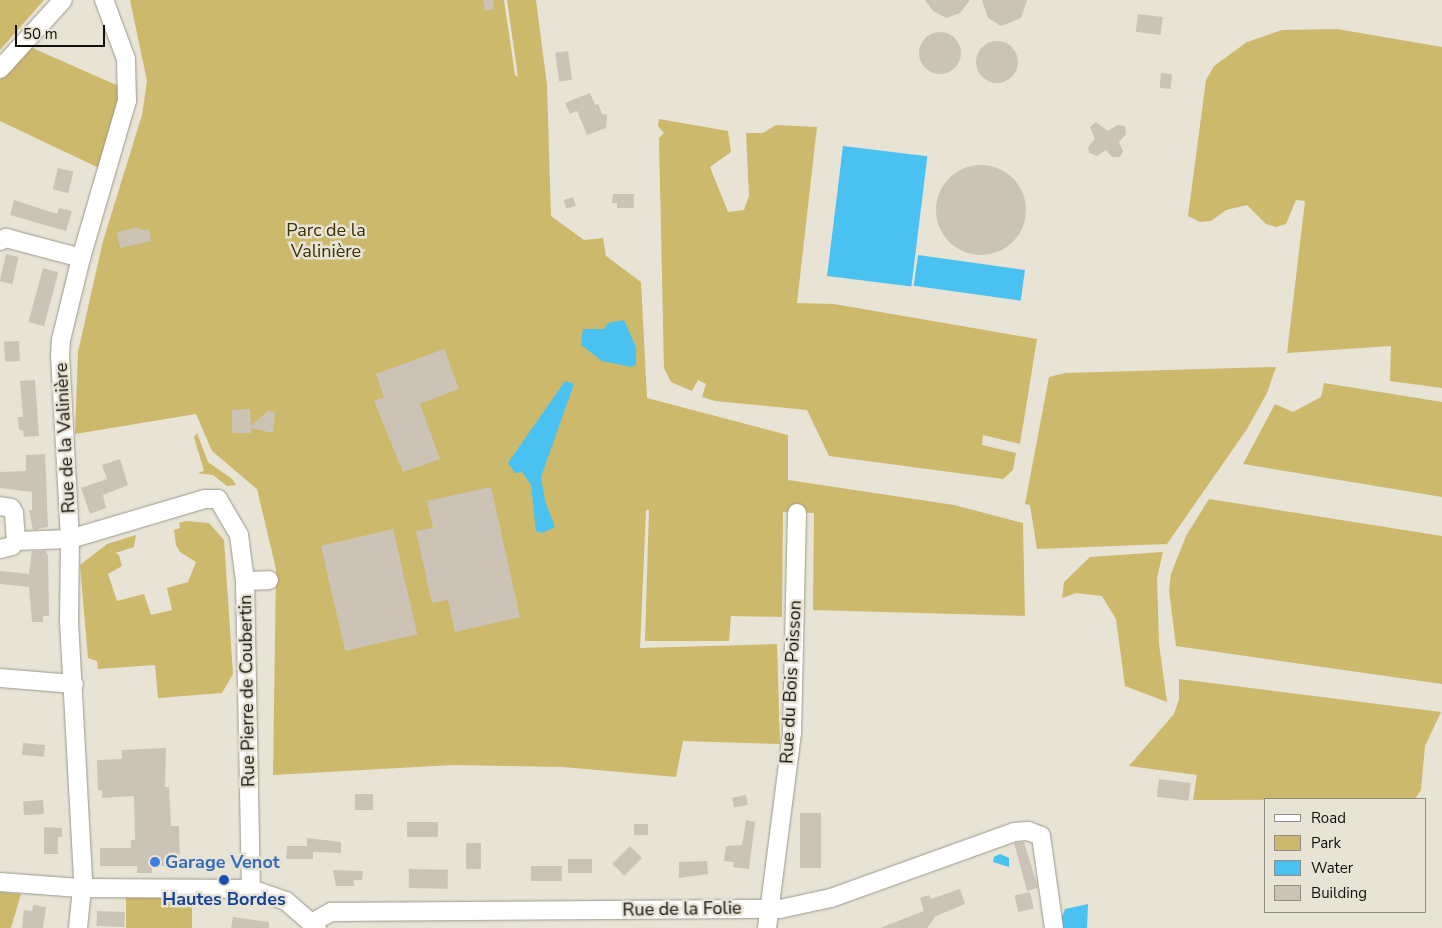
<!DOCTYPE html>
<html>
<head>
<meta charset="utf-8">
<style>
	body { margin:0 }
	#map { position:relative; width:1442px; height:928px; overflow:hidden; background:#e7e3d5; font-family:"Nunito Sans",sans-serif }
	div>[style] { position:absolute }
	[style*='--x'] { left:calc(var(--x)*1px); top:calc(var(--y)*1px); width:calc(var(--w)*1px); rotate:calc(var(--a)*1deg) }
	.green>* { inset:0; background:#ccb96b; transform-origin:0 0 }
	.water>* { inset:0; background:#4ac2f1; transform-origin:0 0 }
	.building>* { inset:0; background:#ccc3b7; transform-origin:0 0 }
	.round { border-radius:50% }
	.roads { filter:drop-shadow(0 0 1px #9b988b) drop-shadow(0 0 1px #9b988b) }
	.minor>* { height:18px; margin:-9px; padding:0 9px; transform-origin:9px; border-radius:9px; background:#fff }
	.dots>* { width:14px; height:14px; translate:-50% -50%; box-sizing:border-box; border:2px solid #e7e3d5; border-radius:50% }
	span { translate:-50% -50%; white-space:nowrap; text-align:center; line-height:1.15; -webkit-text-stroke:5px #e7e3d5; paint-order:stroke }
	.park-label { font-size:18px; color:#3b3104 }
	.street-label { font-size:18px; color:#100f0a }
	.shop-label { font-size:18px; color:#366cbe; font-weight:700 }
	.left { translate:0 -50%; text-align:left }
	.transit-label { font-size:18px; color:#164399; font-weight:700 }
	.legend { position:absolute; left:1264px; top:798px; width:162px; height:115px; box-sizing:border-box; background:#e7e3d5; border:1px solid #918e84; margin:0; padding:6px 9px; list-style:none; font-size:15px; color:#100f0a }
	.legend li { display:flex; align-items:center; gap:10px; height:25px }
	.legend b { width:25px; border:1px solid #918e84 }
	.scale { position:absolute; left:15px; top:25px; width:90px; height:22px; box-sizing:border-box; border:2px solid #100f0a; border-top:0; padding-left:6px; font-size:15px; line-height:18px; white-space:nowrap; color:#100f0a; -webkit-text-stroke:4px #e7e3d5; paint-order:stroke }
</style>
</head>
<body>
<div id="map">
	<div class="green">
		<i style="clip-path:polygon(0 0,44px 0,0 50px)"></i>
		<i style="clip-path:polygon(130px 0,504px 0,515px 75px,518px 77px,507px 0,536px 0,547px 85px,551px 216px,584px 240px,603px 238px,606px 256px,641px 282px,647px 398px,788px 435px,788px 480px,954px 505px,1023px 523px,1025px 616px,813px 610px,814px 513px,783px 512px,782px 617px,731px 616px,729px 641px,645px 641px,649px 510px,646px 510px,640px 648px,777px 644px,780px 744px,683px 741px,676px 777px,563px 767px,452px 765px,273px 775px,276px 569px,257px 489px,212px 451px,196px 414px,75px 434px,78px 352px,103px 241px,142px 115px,147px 81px)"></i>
		<i style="clip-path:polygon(1337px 29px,1442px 47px,1442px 388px,1390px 381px,1391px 346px,1287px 353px,1305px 201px,1296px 200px,1286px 224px,1276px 227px,1266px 224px,1247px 205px,1226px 210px,1211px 221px,1200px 222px,1188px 216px,1206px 80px,1214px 66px,1247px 42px,1282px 30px)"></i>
		<i style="clip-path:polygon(28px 46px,123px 88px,99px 168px,0 121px,0 80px)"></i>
		<i style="clip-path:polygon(659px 119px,728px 131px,731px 152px,710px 167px,728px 212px,744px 210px,749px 196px,746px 133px,763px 133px,776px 125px,817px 127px,797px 303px,834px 304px,1037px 339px,1020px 444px,983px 435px,982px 445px,1016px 453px,1013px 470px,1003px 479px,829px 456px,807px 410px,715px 401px,702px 397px,706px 384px,698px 380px,692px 391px,671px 382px,664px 368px,659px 138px,664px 133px,658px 126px)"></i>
		<i style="clip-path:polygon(1276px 367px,1267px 393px,1247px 429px,1167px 544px,1037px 549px,1030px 505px,1025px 504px,1049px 377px,1065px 373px)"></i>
		<i style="clip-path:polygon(1324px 383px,1442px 402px,1442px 497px,1243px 464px,1275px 404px,1293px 412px,1321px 397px)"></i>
		<i style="clip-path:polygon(197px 433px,208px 462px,232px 479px,236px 485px,227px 486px,213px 475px,198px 473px,204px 471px,194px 437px)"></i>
		<i style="clip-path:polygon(1209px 499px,1442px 536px,1442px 684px,1176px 646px,1169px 590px,1171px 574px,1186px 536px)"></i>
		<i style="clip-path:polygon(186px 521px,209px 523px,224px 540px,233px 674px,222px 693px,158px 698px,155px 665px,98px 669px,97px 661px,88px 658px,80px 565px,107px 544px,136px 535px,134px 547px,115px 553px,119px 555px,122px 566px,108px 574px,117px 601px,144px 594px,151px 615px,172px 610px,167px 588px,188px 582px,196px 562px,180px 552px,176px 545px,174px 530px,180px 528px,179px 523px)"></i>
		<i style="clip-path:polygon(1163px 552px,1157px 578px,1159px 644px,1167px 702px,1125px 686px,1116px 619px,1102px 596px,1076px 593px,1062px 598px,1064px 582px,1090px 557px)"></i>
		<i style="clip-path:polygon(1179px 679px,1441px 712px,1425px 746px,1421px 790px,1415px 799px,1193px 800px,1197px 775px,1129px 766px,1174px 714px,1179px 699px)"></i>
		<i style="clip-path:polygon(0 892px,21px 894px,11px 928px,0 928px)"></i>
		<i style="left:192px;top:895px;width:33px;height:66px;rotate:90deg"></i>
	</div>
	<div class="water">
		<i style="left:843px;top:146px;width:85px;height:131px;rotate:7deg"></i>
		<i style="left:918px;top:255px;width:108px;height:31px;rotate:8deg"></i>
		<i style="clip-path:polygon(624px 320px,636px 347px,636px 365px,631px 367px,602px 361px,581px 345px,583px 329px,604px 329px,608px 323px)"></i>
		<i style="clip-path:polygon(565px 381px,574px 384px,541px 477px,545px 501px,555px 527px,542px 533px,536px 531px,531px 485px,522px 472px,515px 473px,508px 463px)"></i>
		<i style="clip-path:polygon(1000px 854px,1009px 858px,1009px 867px,993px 862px,994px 857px)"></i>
		<i style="clip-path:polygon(1088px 904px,1087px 928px,1063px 928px,1062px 917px,1065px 909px)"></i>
	</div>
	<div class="building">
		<i style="clip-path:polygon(483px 0,493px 0,494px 9px,485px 11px)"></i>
		<i style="clip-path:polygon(925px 0,970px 0,960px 13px,946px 18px,933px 11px)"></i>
		<i style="clip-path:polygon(982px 0,1027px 0,1021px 18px,1001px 26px,988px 18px)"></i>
		<i style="left:1138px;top:14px;width:25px;height:18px;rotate:7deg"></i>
		<i class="round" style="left:919px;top:32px;width:42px;height:42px"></i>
		<i class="round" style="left:976px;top:41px;width:42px;height:42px"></i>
		<i style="left:568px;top:51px;width:29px;height:13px;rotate:82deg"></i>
		<i style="left:1161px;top:73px;width:11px;height:15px;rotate:5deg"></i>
		<i style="clip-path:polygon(590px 93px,595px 105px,598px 104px,602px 114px,607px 115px,606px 128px,587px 135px,577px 111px,570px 114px,565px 103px)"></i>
		<i style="clip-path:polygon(1096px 122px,1108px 131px,1117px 125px,1125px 126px,1126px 134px,1119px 142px,1123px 151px,1120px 157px,1112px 157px,1106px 150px,1097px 156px,1089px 153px,1088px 147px,1095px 139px,1090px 127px)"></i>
		<i class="round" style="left:936px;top:165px;width:90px;height:90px"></i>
		<i style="left:58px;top:168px;width:16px;height:22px;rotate:14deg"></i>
		<i style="clip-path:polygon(613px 194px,634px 194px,634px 208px,617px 208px,617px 203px,612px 203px)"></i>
		<i style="left:573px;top:197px;width:9px;height:10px;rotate:72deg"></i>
		<i style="clip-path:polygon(14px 200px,57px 214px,59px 208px,72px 211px,66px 231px,10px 215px)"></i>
		<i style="clip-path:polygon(139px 227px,140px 230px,149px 229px,151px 241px,120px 248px,117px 232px)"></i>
		<i style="left:6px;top:254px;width:13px;height:28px;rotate:13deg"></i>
		<i style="left:43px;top:268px;width:16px;height:56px;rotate:15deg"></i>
		<i style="left:19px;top:341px;width:20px;height:15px;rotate:87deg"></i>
		<i style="clip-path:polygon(444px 349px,459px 389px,420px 404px,440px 459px,403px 472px,374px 401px,384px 397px,376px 374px)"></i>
		<i style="clip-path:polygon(35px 380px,39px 436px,24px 437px,23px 430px,19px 430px,18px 417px,23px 417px,20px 381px)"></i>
		<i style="clip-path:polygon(250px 409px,251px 426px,269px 410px,275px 413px,273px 433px,251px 428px,251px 433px,232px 433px,232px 410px)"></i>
		<i style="clip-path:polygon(45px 454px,48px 527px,33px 530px,29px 510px,32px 510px,32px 492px,0 488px,0 472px,26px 471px,26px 455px)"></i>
		<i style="clip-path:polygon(120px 459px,128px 485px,103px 495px,106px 508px,90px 514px,81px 488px,107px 479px,102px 465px)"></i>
		<i style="clip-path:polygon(491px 487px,520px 617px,455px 632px,448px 600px,432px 603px,416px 531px,433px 528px,427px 501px)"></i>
		<i style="left:393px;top:529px;width:108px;height:74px;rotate:77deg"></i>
		<i style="clip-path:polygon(32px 551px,46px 551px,48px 556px,49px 616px,43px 616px,43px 622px,32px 622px,29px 587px,0 584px,0 571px,29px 574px)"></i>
		<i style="left:23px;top:743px;width:22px;height:12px;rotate:5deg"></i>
		<i style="clip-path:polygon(166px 748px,165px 787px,169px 787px,171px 826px,179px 826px,180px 866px,152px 866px,152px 873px,137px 873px,137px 866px,100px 866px,100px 848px,131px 848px,131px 840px,135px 840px,134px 796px,102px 798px,102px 790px,98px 791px,97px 760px,122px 759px,122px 750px)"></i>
		<i style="left:1159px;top:779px;width:32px;height:18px;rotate:7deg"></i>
		<i style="left:355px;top:794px;width:18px;height:16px"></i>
		<i style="left:746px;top:795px;width:10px;height:14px;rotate:79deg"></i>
		<i style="left:43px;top:800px;width:14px;height:20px;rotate:86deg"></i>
		<i style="left:800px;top:813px;width:21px;height:55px"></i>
		<i style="clip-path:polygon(746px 820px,755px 822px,749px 869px,733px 867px,734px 862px,724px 861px,726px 846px,742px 845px)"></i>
		<i style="left:438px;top:822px;width:15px;height:31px;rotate:90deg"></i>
		<i style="left:648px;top:824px;width:11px;height:14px;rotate:90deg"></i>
		<i style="clip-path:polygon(44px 827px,62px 828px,62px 837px,58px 837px,58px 854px,44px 854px)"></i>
		<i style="clip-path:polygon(307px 838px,341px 842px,341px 853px,313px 852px,313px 859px,286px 859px,287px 846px,307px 846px)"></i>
		<i style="clip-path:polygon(1024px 842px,1038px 888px,1027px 891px,1014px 843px)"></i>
		<i style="left:466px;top:843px;width:15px;height:26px"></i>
		<i style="left:630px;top:846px;width:17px;height:25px;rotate:45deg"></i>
		<i style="left:568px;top:859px;width:24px;height:14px"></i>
		<i style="clip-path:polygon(707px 861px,708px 874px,679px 878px,679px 862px)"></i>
		<i style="left:562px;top:866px;width:15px;height:31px;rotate:90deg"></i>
		<i style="left:409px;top:869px;width:39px;height:19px;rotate:1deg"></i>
		<i style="clip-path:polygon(333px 870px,363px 871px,362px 880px,354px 880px,354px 886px,336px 886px)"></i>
		<i style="clip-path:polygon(960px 889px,965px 904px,936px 916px,927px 928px,880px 928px,924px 911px,920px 898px,929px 895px,931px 899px)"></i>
		<i style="left:1030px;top:892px;width:17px;height:16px;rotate:77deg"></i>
		<i style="clip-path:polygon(33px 905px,46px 907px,43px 928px,22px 928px,24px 910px,32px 911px)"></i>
		<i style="left:97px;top:911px;width:28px;height:15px;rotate:2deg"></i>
		<i style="clip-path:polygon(233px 917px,269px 922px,269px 928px,231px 928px)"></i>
	</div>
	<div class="roads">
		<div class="minor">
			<i style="--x:0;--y:69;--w:93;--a:-47.6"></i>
			<i style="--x:0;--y:241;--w:7;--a:-27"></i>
			<i style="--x:6;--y:238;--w:78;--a:14.9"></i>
			<i style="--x:0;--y:506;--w:11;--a:10"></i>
			<i style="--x:11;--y:508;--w:6;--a:59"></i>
			<i style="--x:14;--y:513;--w:28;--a:86"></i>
			<i style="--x:16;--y:541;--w:6;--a:129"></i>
			<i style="--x:12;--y:546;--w:12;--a:166"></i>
			<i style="--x:16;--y:541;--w:54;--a:-2.1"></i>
			<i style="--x:70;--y:539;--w:141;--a:-16.5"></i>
			<i style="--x:205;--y:499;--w:13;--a:0"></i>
			<i style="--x:218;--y:499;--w:42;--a:59.7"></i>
			<i style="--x:239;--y:535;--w:46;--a:82.6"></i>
			<i style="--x:245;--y:581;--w:308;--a:88.9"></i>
			<i style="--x:245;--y:581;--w:24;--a:-2"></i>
			<i style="--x:0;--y:678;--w:74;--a:4.6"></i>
			<i style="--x:0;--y:882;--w:80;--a:4.3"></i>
			<i style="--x:80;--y:888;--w:171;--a:0.3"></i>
			<i style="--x:251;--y:889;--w:37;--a:19"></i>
			<i style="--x:286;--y:901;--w:41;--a:41.1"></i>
			<i style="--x:313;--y:922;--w:21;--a:-29"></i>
			<i style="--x:331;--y:912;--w:449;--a:-0.4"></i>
			<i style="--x:780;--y:909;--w:52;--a:-12.2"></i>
			<i style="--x:831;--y:898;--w:195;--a:-19.8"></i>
			<i style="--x:1014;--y:832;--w:14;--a:-4"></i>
			<i style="--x:1028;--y:831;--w:14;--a:21"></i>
			<i style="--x:1041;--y:836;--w:93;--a:82"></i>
			<i style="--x:78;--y:928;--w:49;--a:-84.2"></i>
			<i style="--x:83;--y:879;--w:257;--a:-93.1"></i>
			<i style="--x:69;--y:622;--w:83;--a:-89.3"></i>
			<i style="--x:70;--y:539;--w:182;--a:-93.1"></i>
			<i style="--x:60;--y:357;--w:17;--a:-87"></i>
			<i style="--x:61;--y:340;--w:84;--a:-76.3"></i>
			<i style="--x:81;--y:258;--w:164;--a:-73.7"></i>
			<i style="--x:127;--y:101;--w:42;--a:-91.4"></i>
			<i style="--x:126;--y:59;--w:63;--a:-110.4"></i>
			<i style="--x:767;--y:928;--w:198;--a:-82.7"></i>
			<i style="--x:792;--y:732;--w:219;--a:-88.7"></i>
		</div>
	</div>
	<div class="dots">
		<i style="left:155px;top:862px;background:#3f7fe0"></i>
		<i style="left:224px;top:880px;background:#1a4fb4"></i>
	</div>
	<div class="park-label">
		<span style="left:326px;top:241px">Parc de la<br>Valinière</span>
	</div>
	<div class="street-label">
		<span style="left:65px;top:438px;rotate:-93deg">Rue de la Valinière</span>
		<span style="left:791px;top:682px;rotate:-87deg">Rue du Bois Poisson</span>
		<span style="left:247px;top:691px;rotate:-91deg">Rue Pierre de Coubertin</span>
		<span style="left:682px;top:909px;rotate:-1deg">Rue de la Folie</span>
	</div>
	<div class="shop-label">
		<span class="left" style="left:165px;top:862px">Garage Venot</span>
	</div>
	<div class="transit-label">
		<span style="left:224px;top:899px">Hautes Bordes</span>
	</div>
	<ul class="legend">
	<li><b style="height:6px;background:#fff"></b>Road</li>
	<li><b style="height:14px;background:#ccb96b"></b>Park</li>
	<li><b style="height:14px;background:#4ac2f1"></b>Water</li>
	<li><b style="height:14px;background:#ccc3b7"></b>Building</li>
	</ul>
	<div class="scale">50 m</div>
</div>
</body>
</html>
